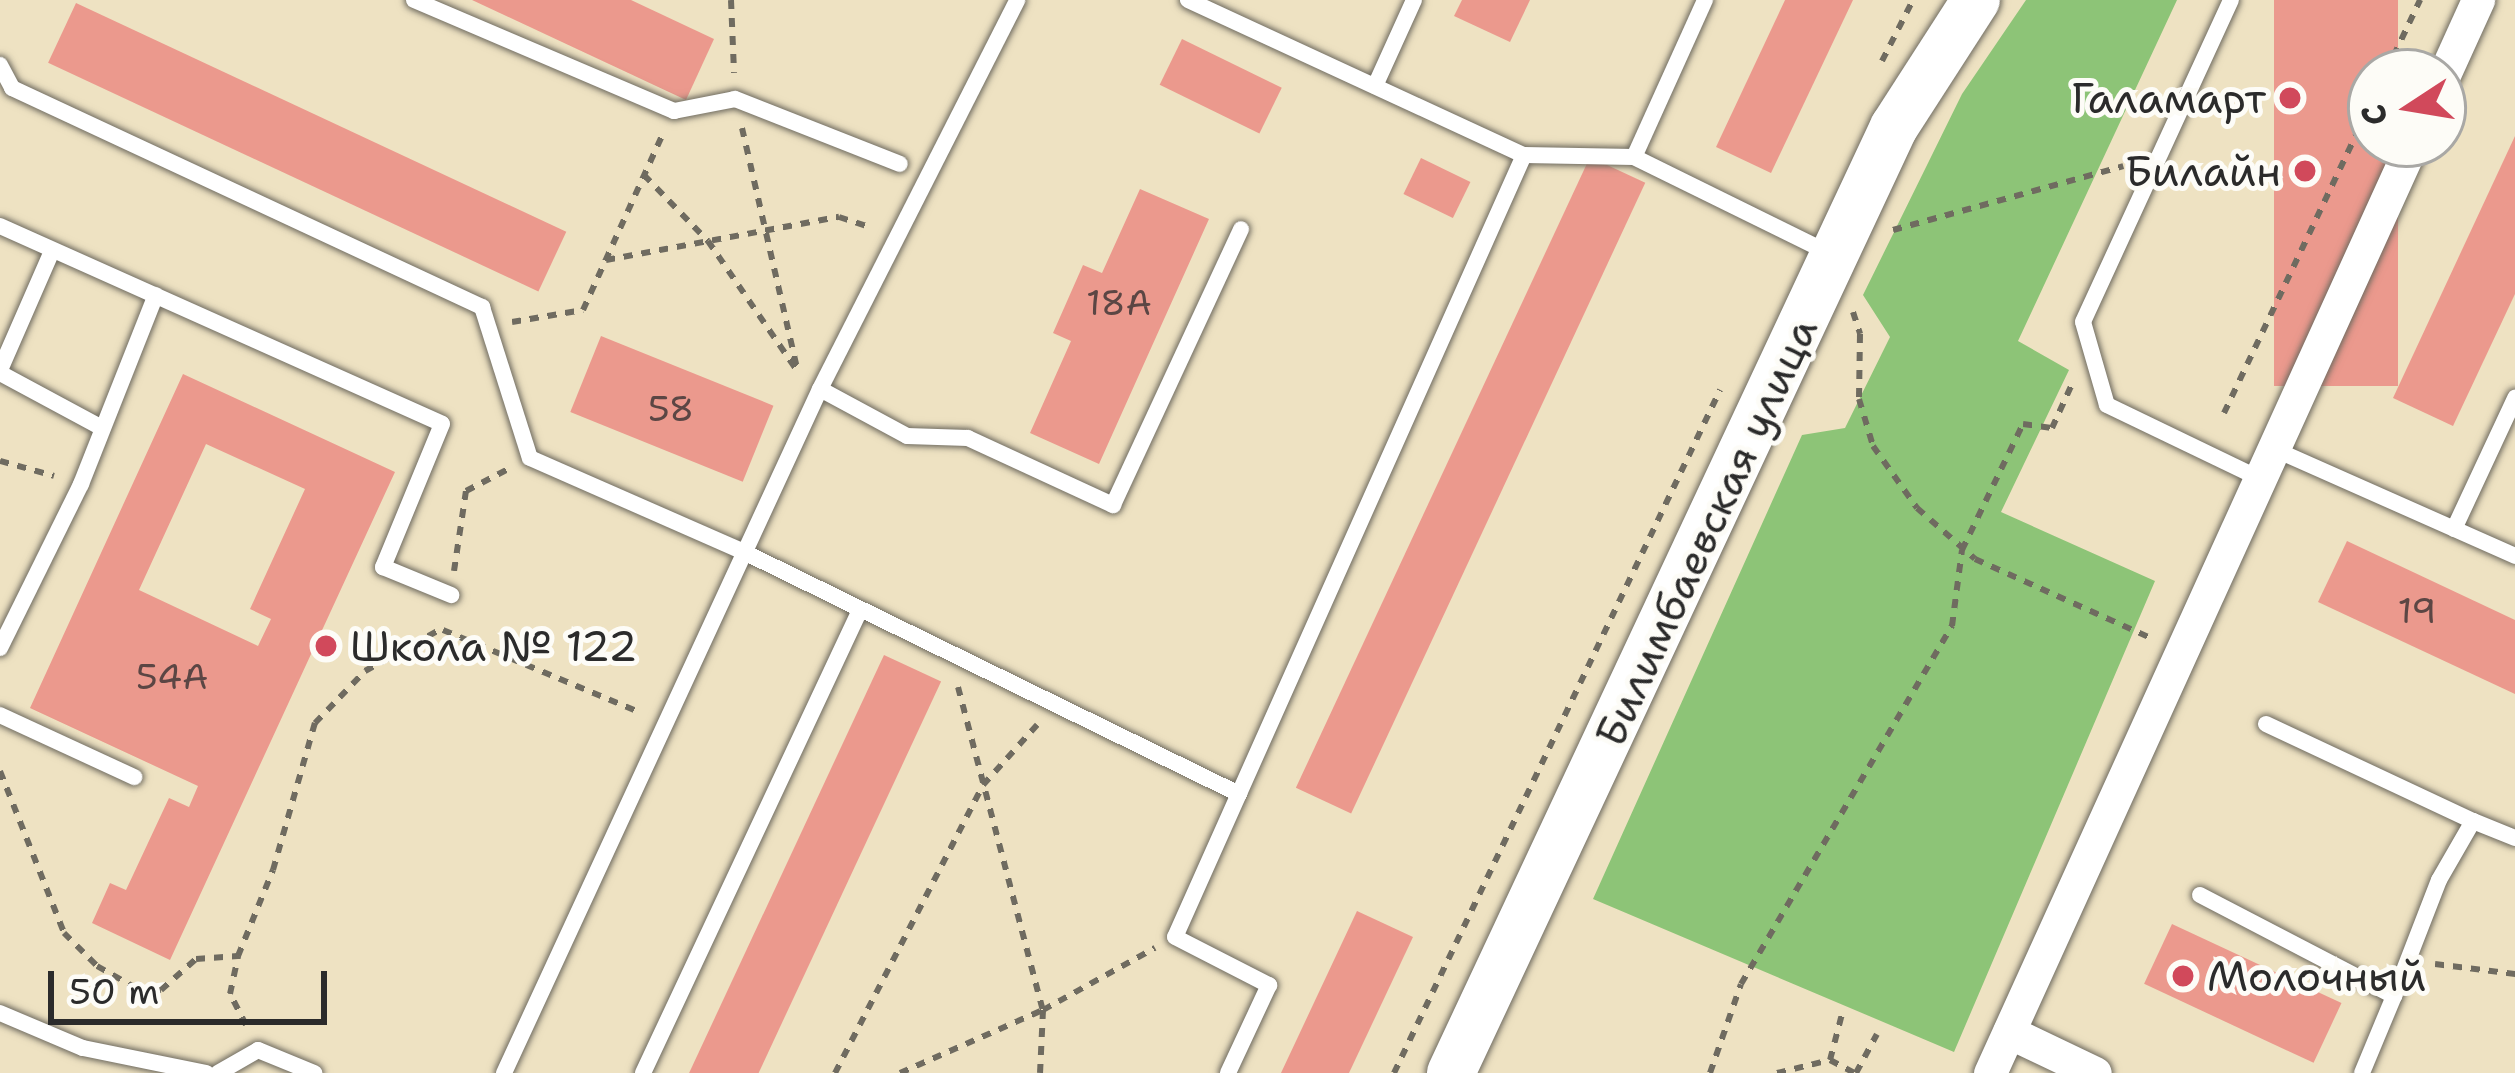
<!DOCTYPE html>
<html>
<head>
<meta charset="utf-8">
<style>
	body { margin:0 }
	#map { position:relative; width:2515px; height:1073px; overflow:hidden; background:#eee2c2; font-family:"Shantell Sans",sans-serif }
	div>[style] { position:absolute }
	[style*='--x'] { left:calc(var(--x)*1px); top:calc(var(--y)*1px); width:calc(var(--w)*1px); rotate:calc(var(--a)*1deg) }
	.green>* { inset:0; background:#8dc477 }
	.building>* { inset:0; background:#eb998d; transform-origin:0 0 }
	.path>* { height:6px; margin-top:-3px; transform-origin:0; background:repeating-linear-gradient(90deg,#6f6b60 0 9px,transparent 0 18px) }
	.roads { filter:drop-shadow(0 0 3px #6f6b60) drop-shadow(0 0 3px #6f6b60) }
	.service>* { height:16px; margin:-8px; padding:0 8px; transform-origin:8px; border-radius:8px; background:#fff }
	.minor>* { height:33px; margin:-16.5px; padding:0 16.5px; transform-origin:16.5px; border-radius:16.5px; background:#fff }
	.secondary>* { height:48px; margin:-24px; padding:0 24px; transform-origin:24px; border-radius:24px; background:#fff }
	.dots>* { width:33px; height:33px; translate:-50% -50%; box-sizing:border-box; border:6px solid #fdfcf7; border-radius:50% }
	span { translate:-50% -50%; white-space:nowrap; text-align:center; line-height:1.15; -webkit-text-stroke:10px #fdfcf7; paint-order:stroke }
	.number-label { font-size:36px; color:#5b4644 }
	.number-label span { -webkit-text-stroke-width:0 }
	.poi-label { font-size:42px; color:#2b2b2b }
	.right { translate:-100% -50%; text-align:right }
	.left { translate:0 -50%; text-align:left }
	.street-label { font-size:42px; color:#2b2b2b }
	.north { position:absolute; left:2347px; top:48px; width:120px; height:120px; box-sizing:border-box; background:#fdfcf7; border:3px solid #a9a8a5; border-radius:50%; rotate:258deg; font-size:33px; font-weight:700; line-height:48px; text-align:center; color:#2b2b2b }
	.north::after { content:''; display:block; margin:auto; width:42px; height:54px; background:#d1495b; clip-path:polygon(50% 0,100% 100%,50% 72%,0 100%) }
	.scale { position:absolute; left:48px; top:971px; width:279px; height:54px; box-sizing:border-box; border:6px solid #2b2b2b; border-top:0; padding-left:15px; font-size:36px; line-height:42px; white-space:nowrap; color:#2b2b2b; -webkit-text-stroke:9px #fdfcf7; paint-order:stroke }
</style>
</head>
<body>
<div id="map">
	<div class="green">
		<i style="clip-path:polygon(2026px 0,2177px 0,2018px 341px,2069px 370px,2001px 512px,2155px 581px,1954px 1052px,1593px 899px,1802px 435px,1845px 428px,1890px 337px,1863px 295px,1962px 94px)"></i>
	</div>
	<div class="building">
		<i style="clip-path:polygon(472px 0,631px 0,714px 39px,686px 100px)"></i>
		<i style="clip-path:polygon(1462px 0,1530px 0,1510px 42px,1454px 16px)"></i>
		<i style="clip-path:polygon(1785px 0,1853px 0,1771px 173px,1716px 147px)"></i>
		<i style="left:2274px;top:0;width:124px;height:386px"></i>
		<i style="left:76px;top:3px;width:541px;height:66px;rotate:25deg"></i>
		<i style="left:1182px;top:39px;width:111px;height:51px;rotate:26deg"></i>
		<i style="clip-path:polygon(2515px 136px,2515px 294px,2453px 426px,2393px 398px)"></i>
		<i style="left:1590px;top:157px;width:61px;height:696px;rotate:25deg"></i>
		<i style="left:1421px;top:158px;width:55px;height:40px;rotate:26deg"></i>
		<i style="clip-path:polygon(1140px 189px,1209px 219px,1099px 464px,1030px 433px,1071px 341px,1053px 333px,1083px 265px,1102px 273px)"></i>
		<i style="left:601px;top:336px;width:186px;height:82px;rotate:22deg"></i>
		<i style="clip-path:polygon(evenodd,183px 374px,395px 472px,170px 960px,92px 923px,110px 883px,126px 890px,169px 798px,189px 807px,198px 786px,30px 708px,183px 374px,206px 444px,305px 489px,250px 609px,271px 619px,258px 646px,139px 590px,206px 444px)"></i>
		<i style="clip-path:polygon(2347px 541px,2515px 620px,2515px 694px,2318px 602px)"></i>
		<i style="left:884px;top:655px;width:63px;height:462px;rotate:25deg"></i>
		<i style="clip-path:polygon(1357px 911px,1413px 937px,1349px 1073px,1281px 1073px)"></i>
		<i style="left:2172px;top:924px;width:187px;height:66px;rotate:25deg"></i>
	</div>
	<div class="path">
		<i style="--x:731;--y:0;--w:73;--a:87.6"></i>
		<i style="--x:1882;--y:61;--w:68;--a:-63.1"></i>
		<i style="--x:2386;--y:72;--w:80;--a:-64.7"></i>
		<i style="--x:742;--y:128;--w:250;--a:77.1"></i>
		<i style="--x:644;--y:175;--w:92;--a:45.9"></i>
		<i style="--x:708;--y:241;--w:155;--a:55.5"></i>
		<i style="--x:1893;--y:230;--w:239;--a:-15.5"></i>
		<i style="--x:606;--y:260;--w:237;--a:-10.5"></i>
		<i style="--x:839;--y:217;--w:35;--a:18"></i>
		<i style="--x:1853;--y:312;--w:23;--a:72"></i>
		<i style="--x:1860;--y:334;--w:65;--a:90.9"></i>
		<i style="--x:1859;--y:399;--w:49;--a:73.4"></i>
		<i style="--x:1873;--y:446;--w:76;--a:54.6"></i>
		<i style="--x:1917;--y:508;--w:77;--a:41.3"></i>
		<i style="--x:1975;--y:559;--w:193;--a:24.2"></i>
		<i style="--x:512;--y:322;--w:72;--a:-9.6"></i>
		<i style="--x:583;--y:310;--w:191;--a:-65.6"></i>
		<i style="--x:2224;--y:413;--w:343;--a:-64.6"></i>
		<i style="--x:0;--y:461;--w:56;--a:15.5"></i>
		<i style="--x:454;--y:571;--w:81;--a:-81.5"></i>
		<i style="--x:466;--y:491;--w:50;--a:-27.6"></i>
		<i style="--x:443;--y:630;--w:215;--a:22.7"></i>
		<i style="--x:958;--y:687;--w:334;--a:75.3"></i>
		<i style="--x:1043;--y:1010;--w:63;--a:92.7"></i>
		<i style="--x:0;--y:771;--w:174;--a:68.4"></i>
		<i style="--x:64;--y:933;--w:47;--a:45"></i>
		<i style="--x:97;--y:966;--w:51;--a:29.6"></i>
		<i style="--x:141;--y:991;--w:20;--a:-3"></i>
		<i style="--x:161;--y:990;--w:47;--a:-41.5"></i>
		<i style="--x:196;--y:959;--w:42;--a:-4.1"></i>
		<i style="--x:2435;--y:964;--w:81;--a:7.1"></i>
		<i style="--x:246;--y:1025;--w:35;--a:-117"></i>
		<i style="--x:230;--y:994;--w:39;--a:-78"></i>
		<i style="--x:238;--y:956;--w:93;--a:-67.9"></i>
		<i style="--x:273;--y:870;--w:153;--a:-74.1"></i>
		<i style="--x:315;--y:723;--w:72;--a:-46.1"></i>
		<i style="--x:365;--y:671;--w:87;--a:-28.9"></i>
		<i style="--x:1830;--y:1060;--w:48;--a:-75.4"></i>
		<i style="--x:835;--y:1073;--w:324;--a:-62.8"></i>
		<i style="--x:983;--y:785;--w:81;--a:-48"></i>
		<i style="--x:900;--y:1073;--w:156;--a:-23.8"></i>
		<i style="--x:1043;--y:1010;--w:128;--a:-29"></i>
		<i style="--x:1394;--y:1073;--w:757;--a:-64.48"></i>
		<i style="--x:1710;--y:1073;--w:94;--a:-70.8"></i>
		<i style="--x:1741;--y:984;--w:416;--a:-59.5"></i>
		<i style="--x:1952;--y:626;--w:77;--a:-82.5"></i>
		<i style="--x:1962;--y:550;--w:140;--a:-64.2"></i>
		<i style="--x:2023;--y:424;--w:29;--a:8"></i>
		<i style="--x:2052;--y:428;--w:51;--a:-65.5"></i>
		<i style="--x:1777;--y:1073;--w:55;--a:-13.8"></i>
		<i style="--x:1830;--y:1060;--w:27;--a:28"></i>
		<i style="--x:1856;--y:1073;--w:44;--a:-61.7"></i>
	</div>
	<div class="roads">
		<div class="service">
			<i style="--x:414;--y:0;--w:283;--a:23.1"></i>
			<i style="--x:674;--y:111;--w:62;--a:-11.1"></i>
			<i style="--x:735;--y:99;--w:177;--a:21.5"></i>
			<i style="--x:1188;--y:0;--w:370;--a:24.8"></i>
			<i style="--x:1524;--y:155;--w:856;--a:114.05"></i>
			<i style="--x:1175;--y:937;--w:106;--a:27.1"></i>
			<i style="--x:1269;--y:985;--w:97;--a:115"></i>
			<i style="--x:1705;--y:0;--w:172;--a:114.3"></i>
			<i style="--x:1634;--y:157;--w:217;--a:26.2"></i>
			<i style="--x:2231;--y:0;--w:354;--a:114.7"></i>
			<i style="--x:2083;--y:322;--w:86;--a:73.9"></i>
			<i style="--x:2107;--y:405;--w:171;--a:25.7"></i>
			<i style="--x:0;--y:65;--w:26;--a:62"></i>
			<i style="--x:12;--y:88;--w:519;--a:24.98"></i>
			<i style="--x:482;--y:307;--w:158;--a:72.4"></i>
			<i style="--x:530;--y:458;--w:236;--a:23.7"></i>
			<i style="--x:746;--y:553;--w:549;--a:26.05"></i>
			<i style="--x:1375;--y:86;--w:94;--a:-65.6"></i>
			<i style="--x:1524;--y:155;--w:110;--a:1"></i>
			<i style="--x:0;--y:226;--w:484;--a:24.1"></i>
			<i style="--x:442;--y:424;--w:155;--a:112.4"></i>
			<i style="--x:383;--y:567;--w:74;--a:22.4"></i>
			<i style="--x:0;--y:370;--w:130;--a:-66.4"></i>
			<i style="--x:0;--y:373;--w:116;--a:28.3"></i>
			<i style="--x:820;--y:389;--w:99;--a:28.4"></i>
			<i style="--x:907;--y:436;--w:61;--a:1.9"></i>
			<i style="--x:968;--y:438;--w:160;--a:24.8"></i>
			<i style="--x:1113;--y:505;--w:304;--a:-65.1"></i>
			<i style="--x:2274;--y:449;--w:264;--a:23.9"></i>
			<i style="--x:2454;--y:529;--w:145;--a:-65"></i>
			<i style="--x:0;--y:648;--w:183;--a:-63.7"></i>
			<i style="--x:81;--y:484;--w:203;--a:-68.4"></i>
			<i style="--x:0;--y:715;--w:148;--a:24.8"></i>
			<i style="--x:2266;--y:724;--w:229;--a:25.1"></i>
			<i style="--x:2473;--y:821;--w:68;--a:120"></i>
			<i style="--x:2439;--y:880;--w:124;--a:111.2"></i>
			<i style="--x:2473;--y:821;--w:45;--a:22"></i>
			<i style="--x:2200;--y:895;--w:219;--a:27.5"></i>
			<i style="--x:2394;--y:996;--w:83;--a:112.6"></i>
			<i style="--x:0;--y:1013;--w:90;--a:22.9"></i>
			<i style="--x:83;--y:1048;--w:126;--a:11.5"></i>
			<i style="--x:218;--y:1073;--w:46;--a:-29.9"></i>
			<i style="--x:258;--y:1050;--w:61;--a:22.3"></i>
			<i style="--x:504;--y:1073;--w:753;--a:-65.2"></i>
			<i style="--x:820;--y:389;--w:436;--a:-63.1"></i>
			<i style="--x:643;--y:1073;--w:509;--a:-64.89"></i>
		</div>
		<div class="minor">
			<i style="--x:2443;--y:77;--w:85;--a:-65.6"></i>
			<i style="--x:2009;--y:1032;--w:95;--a:25.5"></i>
			<i style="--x:1990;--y:1073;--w:1020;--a:-65.57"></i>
		</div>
		<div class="secondary">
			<i style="--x:1451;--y:1073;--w:1045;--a:-64.91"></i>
			<i style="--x:1894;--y:127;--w:151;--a:-57.2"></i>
		</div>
	</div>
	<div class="dots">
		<i style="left:2290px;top:98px;background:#d1495b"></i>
		<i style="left:2305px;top:171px;background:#d1495b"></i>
		<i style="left:326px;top:646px;background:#d1495b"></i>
		<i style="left:2183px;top:976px;background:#d1495b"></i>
	</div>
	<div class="number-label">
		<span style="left:1119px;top:303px">18А</span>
		<span style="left:671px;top:409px">58</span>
		<span style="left:2417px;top:611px">19</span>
		<span style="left:172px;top:677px">54А</span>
	</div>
	<div class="poi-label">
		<span class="right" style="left:2266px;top:98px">Галамарт</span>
		<span class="right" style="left:2281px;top:171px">Билайн</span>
		<span class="left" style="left:350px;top:646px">Школа № 122</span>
		<span class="left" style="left:2207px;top:976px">Молочный</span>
	</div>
	<div class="street-label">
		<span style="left:1706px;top:532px;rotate:-65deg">Билимбаевская улица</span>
	</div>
	<div class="north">С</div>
	<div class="scale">50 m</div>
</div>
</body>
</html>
